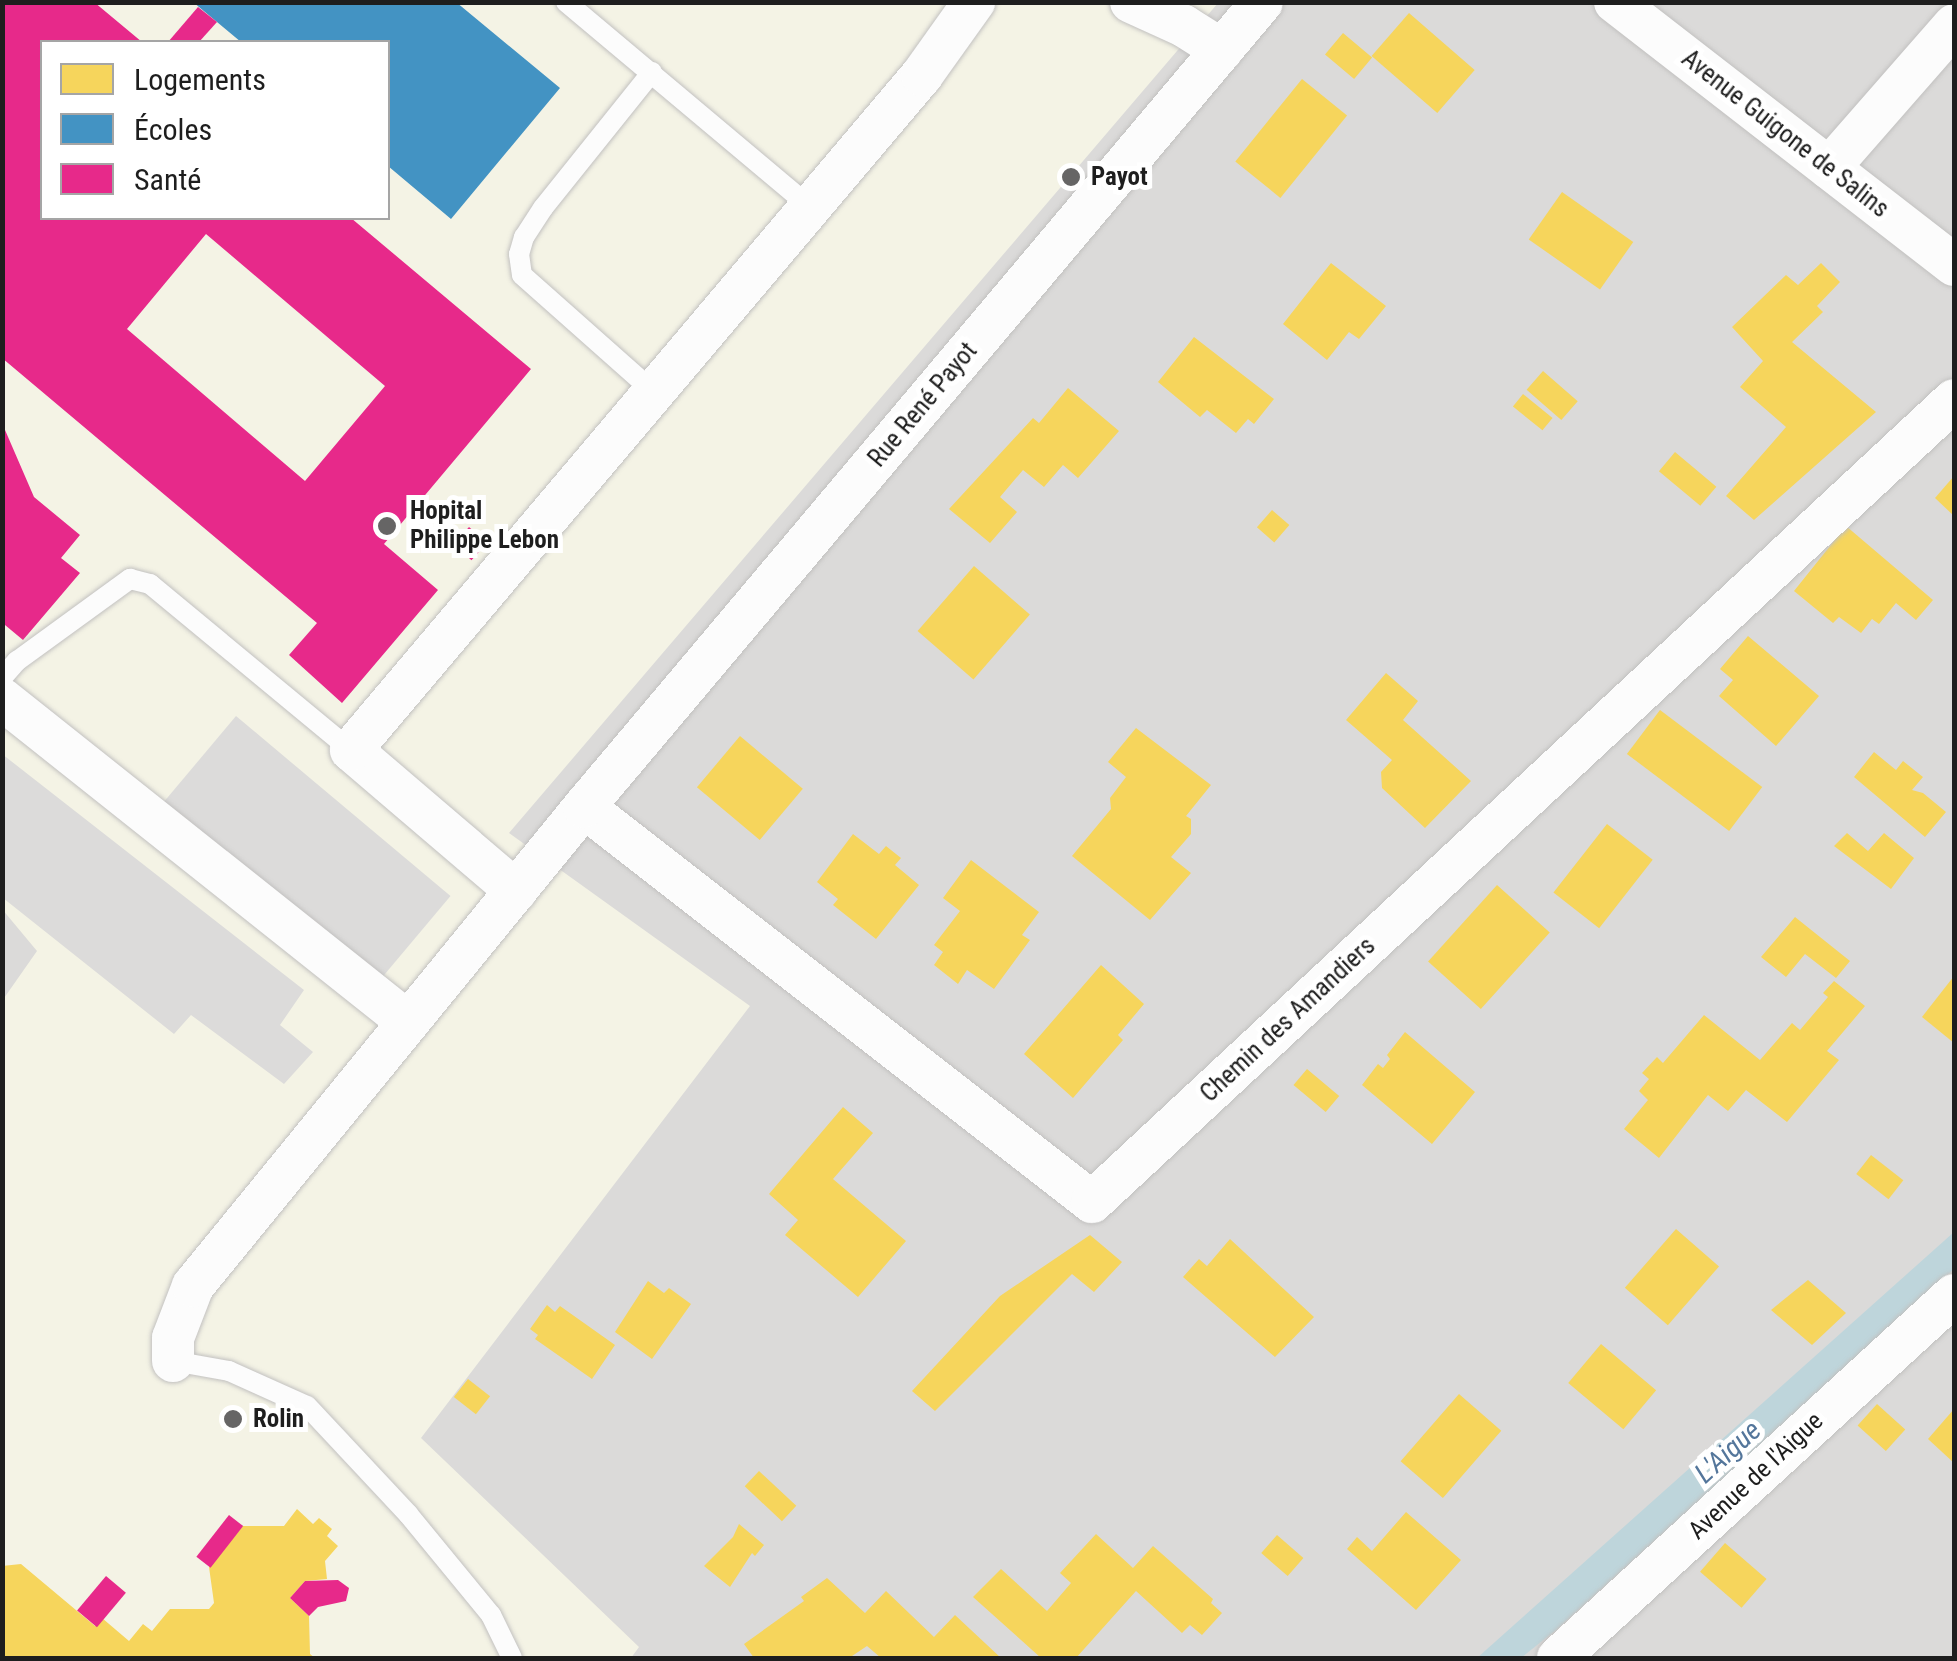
<!DOCTYPE html>
<html>
<head>
<meta charset="utf-8">
<style>
	body { margin:0 }
	#map { position:relative; width:1957px; height:1661px; overflow:hidden; background:#eceae8; font-family:"Roboto Condensed",sans-serif }
	div>[style] { position:absolute }
	[style*='--x'] { left:calc(var(--x)*1px); top:calc(var(--y)*1px); width:calc(var(--w)*1px); rotate:calc(var(--a)*1deg) }
	.residential>* { inset:0; background:#dbdad9 }
	.education>* { inset:0; background:#f4f3e5 }
	.parking>* { inset:0; background:#dcdbda; transform-origin:0 0 }
	.water>* { inset:0; background:#bed5db }
	.homes>* { inset:0; background:#f6d55c; transform-origin:0 0 }
	.schools>* { inset:0; background:#4393c3 }
	.health>* { inset:0; background:#e7298a; transform-origin:0 0 }
	.roads { filter:drop-shadow(0 0 2px #c2c1c0) drop-shadow(0 0 2px #c2c1c0) }
	.lane>* { height:20px; margin:-10px; padding:0 10px; transform-origin:10px; border-radius:10px; background:#fcfcfc }
	.street>* { height:42px; margin:-21px; padding:0 21px; transform-origin:21px; border-radius:21px; background:#fcfcfc }
	.dots>* { width:28px; height:28px; translate:-50% -50%; box-sizing:border-box; border:5px solid #fff; border-radius:50% }
	span { translate:-50% -50%; white-space:nowrap; text-align:center; line-height:1.15; -webkit-text-stroke:10px #fff; paint-order:stroke }
	.street-label { font-size:25px; color:#1e1e1e }
	.poi-label { font-size:25px; color:#1e1e1e; font-weight:700 }
	.left { translate:0 -50%; text-align:left }
	.water-label { font-size:28px; color:#54769b; font-style:italic }
	.frame { position:absolute; inset:0; border:5px solid #1e1e1e; pointer-events:none }
	.legend { position:absolute; left:40px; top:40px; width:350px; height:180px; box-sizing:border-box; background:#fff; border:2px solid #a5a5a5; margin:0; padding:12px 18px; list-style:none; font-size:30px; color:#1e1e1e }
	.legend li { display:flex; align-items:center; gap:20px; height:50px }
	.legend b { width:50px; border:2px solid #a5a5a5 }
</style>
</head>
<body>
<div id="map">
	<div class="residential">
		<i style="clip-path:polygon(evenodd,3px 3px,1954px 3px,1954px 1658px,3px 1658px,3px 3px,42px 42px,388px 42px,388px 218px,42px 218px,42px 42px)"></i>
	</div>
	<div class="education">
		<i style="clip-path:polygon(evenodd,3px 3px,1218px 3px,509px 833px,750px 1006px,421px 1438px,639px 1647px,631px 1658px,3px 1658px,2px 1001px,37px 951px,2px 909px,3px 3px,42px 42px,388px 42px,388px 218px,42px 218px,42px 42px)"></i>
	</div>
	<div class="parking">
		<i style="left:236px;top:716px;width:280px;height:115px;rotate:40deg"></i>
		<i style="clip-path:polygon(2px 754px,304px 990px,280px 1025px,313px 1052px,284px 1084px,191px 1015px,174px 1034px,3px 898px)"></i>
	</div>
	<div class="water">
		<i style="clip-path:polygon(1954px 1232px,1954px 1269px,1556px 1630px,1521px 1658px,1477px 1658px)"></i>
	</div>
	<div class="homes">
		<i style="left:1409px;top:13px;width:87px;height:57px;rotate:41deg"></i>
		<i style="left:1343px;top:33px;width:38px;height:28px;rotate:40deg"></i>
		<i style="left:1302px;top:79px;width:58px;height:106px;rotate:39deg"></i>
		<i style="left:1562px;top:192px;width:87px;height:58px;rotate:35deg"></i>
		<i style="clip-path:polygon(1331px 263px,1386px 306px,1359px 339px,1349px 332px,1327px 360px,1283px 324px)"></i>
		<i style="clip-path:polygon(1821px 263px,1840px 282px,1817px 306px,1823px 312px,1792px 342px,1876px 412px,1754px 520px,1726px 496px,1786px 427px,1740px 387px,1763px 361px,1732px 327px,1786px 275px,1798px 285px)"></i>
		<i style="clip-path:polygon(1194px 337px,1274px 399px,1254px 424px,1248px 419px,1236px 433px,1207px 410px,1200px 417px,1158px 382px)"></i>
		<i style="left:1543px;top:371px;width:46px;height:25px;rotate:41deg"></i>
		<i style="clip-path:polygon(1068px 388px,1119px 431px,1078px 478px,1063px 465px,1044px 487px,1023px 470px,1000px 497px,1017px 512px,990px 543px,949px 509px,1033px 418px,1039px 423px)"></i>
		<i style="left:1523px;top:394px;width:38px;height:16px;rotate:39deg"></i>
		<i style="left:1675px;top:452px;width:54px;height:25px;rotate:40deg"></i>
		<i style="clip-path:polygon(1954px 476px,1954px 516px,1935px 498px)"></i>
		<i style="left:1272px;top:510px;width:23px;height:23px;rotate:41deg"></i>
		<i style="clip-path:polygon(1846px 526px,1933px 600px,1916px 620px,1896px 603px,1879px 624px,1872px 619px,1861px 633px,1839px 617px,1833px 623px,1794px 591px)"></i>
		<i style="left:974px;top:566px;width:74px;height:86px;rotate:41deg"></i>
		<i style="clip-path:polygon(1748px 636px,1819px 696px,1776px 746px,1719px 696px,1733px 680px,1720px 669px)"></i>
		<i style="clip-path:polygon(1386px 673px,1418px 701px,1403px 720px,1471px 781px,1425px 828px,1382px 788px,1381px 772px,1392px 760px,1346px 720px)"></i>
		<i style="left:1660px;top:710px;width:128px;height:55px;rotate:37deg"></i>
		<i style="clip-path:polygon(1136px 728px,1211px 785px,1186px 816px,1191px 819px,1191px 834px,1171px 857px,1191px 873px,1150px 920px,1072px 856px,1111px 809px,1110px 798px,1126px 777px,1108px 762px)"></i>
		<i style="left:740px;top:736px;width:82px;height:67px;rotate:40deg"></i>
		<i style="clip-path:polygon(1874px 752px,1896px 770px,1903px 761px,1923px 777px,1912px 790px,1923px 793px,1946px 812px,1925px 837px,1854px 777px)"></i>
		<i style="left:1607px;top:824px;width:58px;height:87px;rotate:38deg"></i>
		<i style="clip-path:polygon(1847px 833px,1868px 851px,1884px 833px,1914px 858px,1891px 889px,1834px 846px)"></i>
		<i style="clip-path:polygon(853px 834px,879px 854px,886px 846px,901px 858px,895px 865px,919px 885px,876px 939px,833px 905px,838px 899px,817px 882px)"></i>
		<i style="clip-path:polygon(971px 860px,1039px 912px,1022px 935px,1030px 940px,994px 989px,967px 970px,958px 984px,934px 965px,943px 952px,934px 945px,960px 911px,943px 898px)"></i>
		<i style="left:1497px;top:885px;width:71px;height:103px;rotate:42deg"></i>
		<i style="clip-path:polygon(1795px 917px,1850px 961px,1836px 978px,1805px 954px,1786px 977px,1761px 957px)"></i>
		<i style="clip-path:polygon(1101px 965px,1144px 1004px,1118px 1035px,1123px 1040px,1073px 1098px,1024px 1054px)"></i>
		<i style="clip-path:polygon(1954px 976px,1954px 1043px,1922px 1017px)"></i>
		<i style="clip-path:polygon(1834px 981px,1865px 1006px,1827px 1051px,1839px 1060px,1787px 1122px,1746px 1090px,1728px 1111px,1708px 1095px,1659px 1158px,1624px 1129px,1648px 1100px,1639px 1091px,1649px 1079px,1642px 1073px,1657px 1057px,1663px 1063px,1704px 1015px,1760px 1060px,1792px 1023px,1800px 1030px,1828px 997px,1823px 993px)"></i>
		<i style="clip-path:polygon(1405px 1032px,1475px 1092px,1432px 1144px,1362px 1085px,1378px 1064px,1383px 1068px,1390px 1059px,1387px 1055px)"></i>
		<i style="left:1307px;top:1069px;width:42px;height:21px;rotate:40deg"></i>
		<i style="clip-path:polygon(843px 1107px,873px 1133px,833px 1179px,906px 1241px,858px 1297px,785px 1235px,798px 1220px,769px 1194px)"></i>
		<i style="left:1871px;top:1155px;width:41px;height:24px;rotate:38deg"></i>
		<i style="left:1676px;top:1229px;width:57px;height:78px;rotate:41deg"></i>
		<i style="clip-path:polygon(1090px 1235px,1122px 1262px,1094px 1292px,1072px 1274px,935px 1411px,912px 1391px,1000px 1296px)"></i>
		<i style="clip-path:polygon(1230px 1239px,1314px 1317px,1275px 1357px,1183px 1277px,1199px 1259px,1207px 1266px)"></i>
		<i style="clip-path:polygon(1808px 1280px,1846px 1313px,1812px 1345px,1771px 1310px)"></i>
		<i style="clip-path:polygon(648px 1281px,664px 1293px,669px 1288px,691px 1304px,652px 1359px,615px 1332px)"></i>
		<i style="clip-path:polygon(547px 1305px,555px 1312px,560px 1306px,615px 1345px,592px 1379px,535px 1339px,538px 1335px,530px 1329px)"></i>
		<i style="left:1601px;top:1344px;width:72px;height:51px;rotate:40deg"></i>
		<i style="left:468px;top:1379px;width:28px;height:23px;rotate:38deg"></i>
		<i style="left:1459px;top:1394px;width:56px;height:89px;rotate:41deg"></i>
		<i style="left:1877px;top:1404px;width:38px;height:29px;rotate:42deg"></i>
		<i style="clip-path:polygon(1954px 1409px,1954px 1463px,1928px 1439px)"></i>
		<i style="left:759px;top:1471px;width:51px;height:21px;rotate:43deg"></i>
		<i style="clip-path:polygon(297px 1509px,313px 1524px,319px 1518px,332px 1529px,327px 1536px,338px 1546px,325px 1561px,327px 1579px,305px 1581px,290px 1598px,309px 1616px,310px 1654px,315px 1658px,2px 1658px,2px 1566px,21px 1564px,95px 1626px,102px 1618px,129px 1641px,143px 1624px,152px 1631px,170px 1609px,209px 1609px,214px 1603px,209px 1567px,243px 1526px,284px 1526px)"></i>
		<i style="clip-path:polygon(1406px 1512px,1461px 1560px,1416px 1610px,1347px 1549px,1357px 1537px,1372px 1551px)"></i>
		<i style="clip-path:polygon(739px 1524px,764px 1545px,755px 1556px,752px 1553px,730px 1587px,704px 1566px,733px 1537px)"></i>
		<i style="clip-path:polygon(1096px 1534px,1133px 1568px,1153px 1546px,1213px 1599px,1211px 1603px,1222px 1613px,1202px 1635px,1190px 1625px,1182px 1633px,1136px 1591px,1076px 1658px,1041px 1658px,973px 1597px,1001px 1569px,1047px 1611px,1071px 1583px,1060px 1573px)"></i>
		<i style="left:1277px;top:1535px;width:35px;height:24px;rotate:41deg"></i>
		<i style="left:1725px;top:1543px;width:55px;height:38px;rotate:41deg"></i>
		<i style="clip-path:polygon(827px 1578px,865px 1613px,886px 1591px,934px 1637px,955px 1615px,1001px 1658px,881px 1658px,867px 1646px,849px 1658px,754px 1658px,744px 1644px,804px 1601px,801px 1597px)"></i>
	</div>
	<div class="schools">
		<i style="clip-path:polygon(193px 2px,456px 2px,560px 88px,451px 219px,388px 166px,388px 42px,241px 42px)"></i>
	</div>
	<div class="health">
		<i style="clip-path:polygon(evenodd,2px 2px,94px 2px,142px 42px,42px 42px,42px 218px,351px 218px,531px 369px,384px 544px,438px 590px,342px 703px,289px 655px,317px 623px,2px 358px,2px 2px,206px 234px,385px 386px,305px 481px,127px 329px,206px 234px)"></i>
		<i style="clip-path:polygon(198px 7px,217px 22px,199px 42px,168px 42px)"></i>
		<i style="clip-path:polygon(2px 423px,34px 497px,80px 535px,61px 558px,80px 573px,23px 640px,5px 625px,2px 629px)"></i>
		<i style="left:469px;top:527px;width:24px;height:23px;rotate:42deg"></i>
		<i style="left:229px;top:1515px;width:18px;height:53px;rotate:38deg"></i>
		<i style="left:106px;top:1576px;width:26px;height:45px;rotate:40deg"></i>
		<i style="clip-path:polygon(338px 1580px,349px 1588px,346px 1601px,318px 1607px,309px 1616px,290px 1598px,305px 1581px)"></i>
	</div>
	<div class="roads">
		<div class="lane">
			<i style="--x:566;--y:2;--w:319;--a:40"></i>
			<i style="--x:652;--y:72;--w:174;--a:128.7"></i>
			<i style="--x:543;--y:208;--w:35;--a:123"></i>
			<i style="--x:524;--y:237;--w:18;--a:106"></i>
			<i style="--x:519;--y:254;--w:21;--a:82"></i>
			<i style="--x:522;--y:275;--w:176;--a:41.6"></i>
			<i style="--x:2;--y:678;--w:23;--a:-49"></i>
			<i style="--x:17;--y:661;--w:140;--a:-36"></i>
			<i style="--x:130;--y:579;--w:21;--a:14"></i>
			<i style="--x:150;--y:584;--w:261;--a:39.6"></i>
			<i style="--x:173;--y:1361;--w:57;--a:10.1"></i>
			<i style="--x:229;--y:1371;--w:85;--a:24.2"></i>
			<i style="--x:307;--y:1406;--w:148;--a:46.9"></i>
			<i style="--x:408;--y:1514;--w:131;--a:50.6"></i>
			<i style="--x:491;--y:1615;--w:48;--a:64"></i>
		</div>
		<div class="street">
			<i style="--x:1131;--y:2;--w:58;--a:24.4"></i>
			<i style="--x:1184;--y:26;--w:45;--a:32.3"></i>
			<i style="--x:1615;--y:2;--w:429;--a:37.8"></i>
			<i style="--x:1829;--y:168;--w:190;--a:-48.8"></i>
			<i style="--x:2;--y:699;--w:519;--a:38.5"></i>
			<i style="--x:584;--y:807;--w:643;--a:37.87"></i>
			<i style="--x:1092;--y:1202;--w:1177;--a:-42.93"></i>
			<i style="--x:516;--y:891;--w:217;--a:-139.5"></i>
			<i style="--x:351;--y:750;--w:884;--a:-49.77"></i>
			<i style="--x:922;--y:75;--w:90;--a:-54.5"></i>
			<i style="--x:173;--y:1361;--w:23;--a:-90"></i>
			<i style="--x:173;--y:1338;--w:56;--a:-69"></i>
			<i style="--x:193;--y:1286;--w:618;--a:-50.78"></i>
			<i style="--x:584;--y:807;--w:1052;--a:-49.89"></i>
			<i style="--x:1558;--y:1658;--w:537;--a:-42.51"></i>
		</div>
	</div>
	<div class="dots">
		<i style="left:1071px;top:177px;background:#666565"></i>
		<i style="left:387px;top:526px;background:#666565"></i>
		<i style="left:233px;top:1419px;background:#666565"></i>
	</div>
	<div class="street-label">
		<span style="left:1785px;top:134px;rotate:38deg">Avenue Guigone de Salins</span>
		<span style="left:923px;top:405px;rotate:-50deg">Rue René Payot</span>
		<span style="left:1288px;top:1020px;rotate:-43deg">Chemin des Amandiers</span>
		<span style="left:1756px;top:1476px;rotate:-43deg">Avenue de l'Aigue</span>
	</div>
	<div class="poi-label">
		<span class="left" style="left:1091px;top:177px">Payot</span>
		<span class="left" style="left:410px;top:526px">Hopital<br>Philippe Lebon</span>
		<span class="left" style="left:253px;top:1419px">Rolin</span>
	</div>
	<div class="water-label">
		<span style="left:1728px;top:1452px;rotate:-42deg">L'Aigue</span>
	</div>
	<div class="frame"></div>
	<ul class="legend">
	<li><b style="height:28px;background:#f6d55c"></b>Logements</li>
	<li><b style="height:28px;background:#4393c3"></b>Écoles</li>
	<li><b style="height:28px;background:#e7298a"></b>Santé</li>
	</ul>
</div>
</body>
</html>
